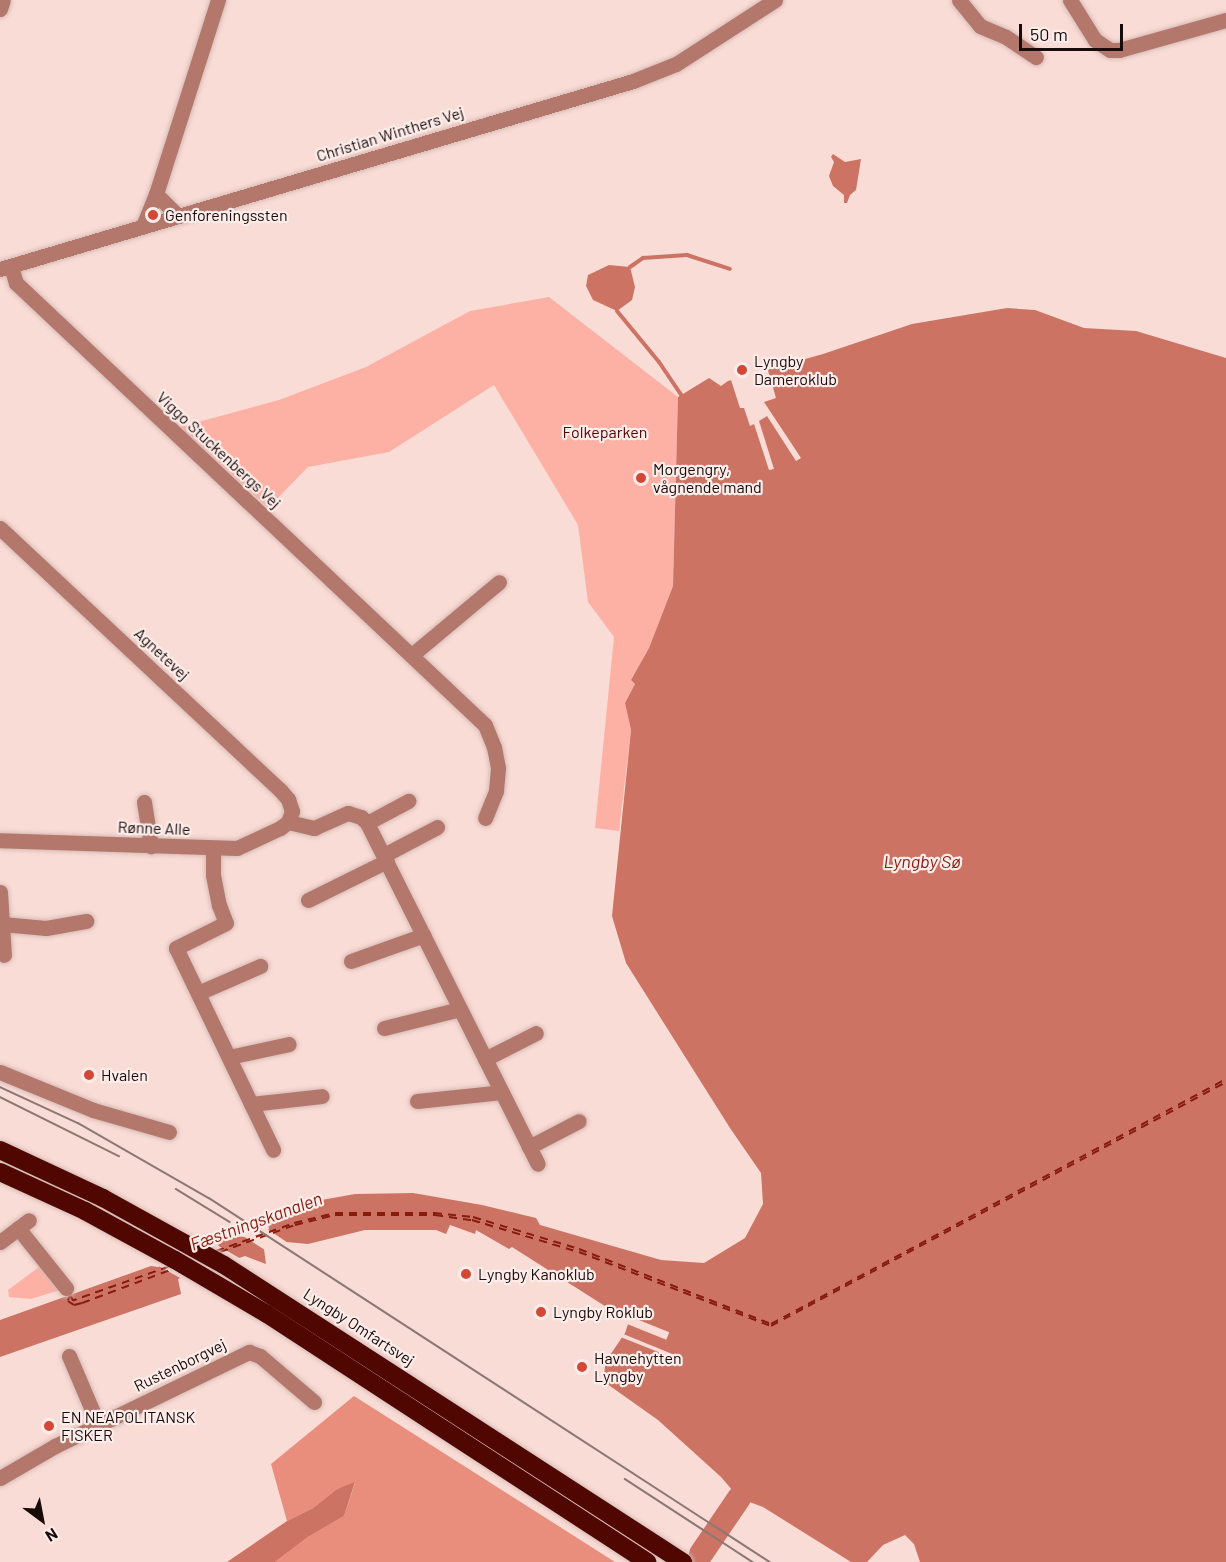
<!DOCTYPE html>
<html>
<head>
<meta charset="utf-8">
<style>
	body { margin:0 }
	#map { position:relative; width:1226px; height:1562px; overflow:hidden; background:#fadcd6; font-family:Barlow,sans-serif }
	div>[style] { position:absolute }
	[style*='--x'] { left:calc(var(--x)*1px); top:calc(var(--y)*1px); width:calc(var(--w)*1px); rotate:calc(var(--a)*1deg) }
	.green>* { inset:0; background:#fdb1a4 }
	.forest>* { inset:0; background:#e98d7d }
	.water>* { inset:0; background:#cc7364 }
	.pier>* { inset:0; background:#fadcd6; transform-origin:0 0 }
	.stream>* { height:4px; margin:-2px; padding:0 2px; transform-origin:2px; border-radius:2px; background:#cc7364 }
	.river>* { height:24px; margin:-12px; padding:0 12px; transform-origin:12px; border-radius:12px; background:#cc7364 }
	.ferry>* { height:1.5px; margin-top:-0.75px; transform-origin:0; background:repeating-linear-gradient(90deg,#871b0e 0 8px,transparent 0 14px) }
	.roads { filter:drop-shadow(0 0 2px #d6bbb5) drop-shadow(0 0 2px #d6bbb5) }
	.minor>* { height:15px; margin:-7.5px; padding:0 7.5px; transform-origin:7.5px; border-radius:7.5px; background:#b4776c }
	.highway>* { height:18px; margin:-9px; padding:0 9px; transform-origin:9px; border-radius:9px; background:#500702 }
	.tram>* { height:1.5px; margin:-0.75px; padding:0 0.75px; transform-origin:0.75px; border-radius:0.75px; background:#8c7773 }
	.dots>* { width:16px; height:16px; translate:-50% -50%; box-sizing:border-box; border:3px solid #fdedea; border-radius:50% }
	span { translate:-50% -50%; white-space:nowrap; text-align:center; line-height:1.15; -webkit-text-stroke:4.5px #fdedea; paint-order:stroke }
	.street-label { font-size:16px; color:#180c0a }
	.poi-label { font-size:16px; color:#180c0a }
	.left { translate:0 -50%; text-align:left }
	.park-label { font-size:16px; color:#570200 }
	.water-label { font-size:18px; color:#871b0e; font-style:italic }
	.north { position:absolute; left:12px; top:1490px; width:60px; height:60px; -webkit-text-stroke:4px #fdedea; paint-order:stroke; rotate:148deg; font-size:16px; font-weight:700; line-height:24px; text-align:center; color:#180c0a }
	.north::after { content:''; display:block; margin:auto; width:21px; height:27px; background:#180c0a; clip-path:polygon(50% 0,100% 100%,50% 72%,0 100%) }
	.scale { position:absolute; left:1019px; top:24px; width:104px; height:27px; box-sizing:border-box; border:3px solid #180c0a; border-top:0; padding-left:8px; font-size:18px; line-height:21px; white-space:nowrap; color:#180c0a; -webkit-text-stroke:4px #fdedea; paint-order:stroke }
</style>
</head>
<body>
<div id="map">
	<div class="green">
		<i style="clip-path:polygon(549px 297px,678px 397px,673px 586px,649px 648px,631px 680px,635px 684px,625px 703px,631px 730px,619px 831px,595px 828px,614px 637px,588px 602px,578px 525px,494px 385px,389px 452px,308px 467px,268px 508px,180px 427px,279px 400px,366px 367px,470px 311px)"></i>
		<i style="clip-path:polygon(43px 1264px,63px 1289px,31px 1299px,9px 1297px,8px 1290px)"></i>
	</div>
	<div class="forest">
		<i style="clip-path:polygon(354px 1396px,615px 1562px,275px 1562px,308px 1537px,344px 1516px,355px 1483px,337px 1489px,313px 1508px,287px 1521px,271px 1464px)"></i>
	</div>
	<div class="water">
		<i style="clip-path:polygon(833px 154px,845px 162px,861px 159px,856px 190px,850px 195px,847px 203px,844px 203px,844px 195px,833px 186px,829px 176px,834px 162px,831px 157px)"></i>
		<i style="clip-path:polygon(609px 265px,630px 267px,635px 287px,632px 300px,617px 311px,593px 300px,586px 286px,588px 275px)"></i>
		<i style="clip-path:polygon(1007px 308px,1035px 310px,1084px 328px,1136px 331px,1226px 358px,1226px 1562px,920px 1562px,914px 1544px,905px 1535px,883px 1545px,867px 1562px,851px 1562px,763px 1507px,739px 1498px,721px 1477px,658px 1420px,603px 1381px,606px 1361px,625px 1333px,628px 1324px,606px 1315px,608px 1308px,512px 1247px,509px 1249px,476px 1230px,475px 1234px,450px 1225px,446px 1234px,436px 1230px,365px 1230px,308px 1244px,286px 1242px,264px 1249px,266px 1264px,245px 1256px,178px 1279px,181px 1294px,0 1357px,0 1320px,151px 1266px,158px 1267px,218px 1246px,223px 1235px,245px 1237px,269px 1229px,268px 1220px,316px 1201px,355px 1194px,413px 1193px,482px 1205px,536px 1218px,540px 1225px,661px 1260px,704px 1263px,745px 1238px,763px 1204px,761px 1173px,730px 1128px,626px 963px,612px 916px,631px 730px,625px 703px,635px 684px,631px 680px,649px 648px,673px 586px,678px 397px,709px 378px,721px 386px,728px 381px,823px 354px,912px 324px)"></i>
		<i style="clip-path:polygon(355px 1482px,344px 1516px,308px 1537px,275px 1562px,227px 1562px,287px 1521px,313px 1508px,337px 1489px)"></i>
	</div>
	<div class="pier">
		<i style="clip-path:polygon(767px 367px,776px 398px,764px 402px,801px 458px,796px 461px,767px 416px,759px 421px,774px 469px,769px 470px,754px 424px,750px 426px,744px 408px,740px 408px,730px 377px)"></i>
		<i style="clip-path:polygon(266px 1228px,288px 1243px,265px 1250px,243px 1236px)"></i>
		<i style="clip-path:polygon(217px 1245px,241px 1259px,182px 1279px,159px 1266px)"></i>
		<i style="left:609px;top:1308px;width:65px;height:8px;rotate:22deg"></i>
		<i style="clip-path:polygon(621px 1333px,682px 1358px,681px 1361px,618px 1336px)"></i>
	</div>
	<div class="stream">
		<i style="--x:630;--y:267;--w:16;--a:-35"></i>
		<i style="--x:643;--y:258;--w:44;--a:-3.9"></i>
		<i style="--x:687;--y:255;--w:45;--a:18"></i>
		<i style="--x:617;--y:311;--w:66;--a:50.5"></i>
		<i style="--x:659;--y:362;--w:40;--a:56"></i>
	</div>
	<div class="river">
		<i style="--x:701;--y:1554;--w:68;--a:-55.8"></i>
	</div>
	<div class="ferry">
		<i style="--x:216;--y:1251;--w:83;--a:-19.7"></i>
		<i style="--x:294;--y:1223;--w:42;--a:-13.7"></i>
		<i style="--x:335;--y:1213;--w:99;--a:0"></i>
		<i style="--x:434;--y:1213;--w:39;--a:6"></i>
		<i style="--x:473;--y:1217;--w:111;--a:16.8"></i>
		<i style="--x:579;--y:1249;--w:206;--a:21.3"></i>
		<i style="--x:771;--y:1324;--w:517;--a:-28.3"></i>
		<i style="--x:220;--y:1252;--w:80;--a:-19.8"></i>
		<i style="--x:295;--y:1225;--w:41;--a:-14"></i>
		<i style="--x:335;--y:1215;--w:100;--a:0"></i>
		<i style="--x:435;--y:1215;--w:37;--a:8"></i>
		<i style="--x:472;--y:1220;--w:112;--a:16.7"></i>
		<i style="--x:579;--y:1252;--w:206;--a:21.1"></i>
		<i style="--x:771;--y:1326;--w:516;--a:-28.2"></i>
		<i style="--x:169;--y:1267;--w:102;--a:160.5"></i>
		<i style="--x:73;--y:1301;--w:6;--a:-121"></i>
		<i style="--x:70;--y:1296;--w:5;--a:112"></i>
		<i style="--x:68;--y:1301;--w:7;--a:34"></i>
		<i style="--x:74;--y:1305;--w:8;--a:-14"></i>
		<i style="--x:82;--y:1303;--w:97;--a:-20.5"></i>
	</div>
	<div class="roads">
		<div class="minor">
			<i style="--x:959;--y:0;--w:33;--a:51"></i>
			<i style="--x:980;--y:26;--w:28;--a:23"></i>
			<i style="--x:1006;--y:37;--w:36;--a:34"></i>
			<i style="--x:1070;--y:0;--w:47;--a:58"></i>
			<i style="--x:1095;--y:40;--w:18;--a:34"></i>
			<i style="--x:1110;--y:50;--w:9;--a:0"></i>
			<i style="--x:1119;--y:50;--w:111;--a:-15.7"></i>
			<i style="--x:0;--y:9;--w:9;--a:-72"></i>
			<i style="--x:156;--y:194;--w:31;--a:45"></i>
			<i style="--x:143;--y:226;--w:35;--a:-68"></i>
			<i style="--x:156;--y:194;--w:204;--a:-72.3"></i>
			<i style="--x:11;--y:266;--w:18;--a:74"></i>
			<i style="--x:16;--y:283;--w:644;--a:43.3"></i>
			<i style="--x:485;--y:725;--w:24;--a:68"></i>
			<i style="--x:494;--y:747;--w:21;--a:79"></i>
			<i style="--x:498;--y:768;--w:23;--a:95"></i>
			<i style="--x:496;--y:791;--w:29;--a:112"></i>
			<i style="--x:0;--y:269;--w:660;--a:-16.54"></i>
			<i style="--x:633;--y:81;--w:46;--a:-21.6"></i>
			<i style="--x:676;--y:64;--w:118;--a:-32.9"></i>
			<i style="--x:0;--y:528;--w:385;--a:43.1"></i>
			<i style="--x:281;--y:791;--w:11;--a:49"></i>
			<i style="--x:288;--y:799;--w:13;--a:72"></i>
			<i style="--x:292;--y:811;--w:12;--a:110"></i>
			<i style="--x:288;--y:822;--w:10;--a:143"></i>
			<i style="--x:280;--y:828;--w:47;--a:155.1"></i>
			<i style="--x:237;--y:848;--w:237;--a:-178.1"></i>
			<i style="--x:413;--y:654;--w:112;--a:-39.9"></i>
			<i style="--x:144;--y:802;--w:45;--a:81"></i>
			<i style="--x:288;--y:822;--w:27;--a:13"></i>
			<i style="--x:314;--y:828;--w:37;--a:-24"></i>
			<i style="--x:348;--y:813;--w:14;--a:17"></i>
			<i style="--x:361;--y:817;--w:8;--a:45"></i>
			<i style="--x:367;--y:823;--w:381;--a:63.4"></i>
			<i style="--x:367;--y:823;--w:47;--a:-28.2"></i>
			<i style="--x:213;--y:849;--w:26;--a:90"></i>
			<i style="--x:213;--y:875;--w:31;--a:79"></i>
			<i style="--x:219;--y:905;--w:19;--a:69"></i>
			<i style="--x:226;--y:923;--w:56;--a:153.4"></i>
			<i style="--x:176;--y:948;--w:224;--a:64.3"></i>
			<i style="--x:384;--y:855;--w:60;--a:-27.8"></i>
			<i style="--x:0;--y:892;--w:63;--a:86.4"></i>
			<i style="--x:308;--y:900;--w:88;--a:-26.3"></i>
			<i style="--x:2;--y:924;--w:44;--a:5.2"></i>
			<i style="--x:46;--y:928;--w:41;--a:-9.9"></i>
			<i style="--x:351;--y:961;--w:77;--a:-19.6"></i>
			<i style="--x:198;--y:993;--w:68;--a:-23.5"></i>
			<i style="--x:384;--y:1028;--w:78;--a:-14"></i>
			<i style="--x:229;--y:1057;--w:61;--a:-12.2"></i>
			<i style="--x:485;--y:1059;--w:57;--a:-27"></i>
			<i style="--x:0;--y:1072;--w:100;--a:22.2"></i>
			<i style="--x:93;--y:1110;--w:79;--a:16.1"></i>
			<i style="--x:417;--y:1101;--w:85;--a:-6"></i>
			<i style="--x:251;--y:1104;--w:71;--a:-6.4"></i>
			<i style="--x:529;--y:1147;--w:56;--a:-27.5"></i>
			<i style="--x:18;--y:1228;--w:77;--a:51.3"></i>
			<i style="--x:0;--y:1242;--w:36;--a:-37"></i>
			<i style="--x:69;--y:1356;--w:74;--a:66.9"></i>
			<i style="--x:0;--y:1478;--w:64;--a:-30.2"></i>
			<i style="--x:55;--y:1446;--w:216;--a:-25.9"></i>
			<i style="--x:249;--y:1352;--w:12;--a:20"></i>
			<i style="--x:260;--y:1356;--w:71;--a:40.4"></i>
		</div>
		<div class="highway">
			<i style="--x:0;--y:1150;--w:114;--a:25"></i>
			<i style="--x:103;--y:1198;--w:138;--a:29"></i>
			<i style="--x:224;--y:1265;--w:547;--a:32.91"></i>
			<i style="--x:0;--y:1172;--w:94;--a:24.6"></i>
			<i style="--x:85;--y:1211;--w:102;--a:28.6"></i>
			<i style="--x:175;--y:1260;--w:107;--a:30.4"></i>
			<i style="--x:267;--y:1314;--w:454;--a:33.1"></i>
		</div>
	</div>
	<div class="tram">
		<i style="--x:0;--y:1087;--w:86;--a:24.8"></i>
		<i style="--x:78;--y:1123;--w:151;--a:29.8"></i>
		<i style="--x:209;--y:1198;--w:669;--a:32.98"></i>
		<i style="--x:0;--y:1097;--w:133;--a:26.4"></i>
		<i style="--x:176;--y:1189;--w:63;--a:31.4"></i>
		<i style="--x:625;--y:1479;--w:153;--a:33"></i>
	</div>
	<div class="dots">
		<i style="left:153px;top:215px;background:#d44735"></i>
		<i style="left:742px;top:370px;background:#d44735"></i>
		<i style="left:641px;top:478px;background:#d44735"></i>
		<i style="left:89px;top:1075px;background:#d44735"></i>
		<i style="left:466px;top:1274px;background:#d44735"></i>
		<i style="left:541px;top:1312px;background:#d44735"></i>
		<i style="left:582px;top:1367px;background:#d44735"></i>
		<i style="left:49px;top:1426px;background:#d44735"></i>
	</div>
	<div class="street-label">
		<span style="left:390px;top:134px;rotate:-17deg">Christian Winthers Vej</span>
		<span style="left:219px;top:450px;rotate:43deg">Viggo Stuckenbergs Vej</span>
		<span style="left:162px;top:654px;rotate:43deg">Agnetevej</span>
		<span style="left:154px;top:828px;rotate:2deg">Rønne Alle</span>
		<span style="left:359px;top:1327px;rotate:33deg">Lyngby Omfartsvej</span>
		<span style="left:180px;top:1365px;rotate:-26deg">Rustenborgvej</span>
	</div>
	<div class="poi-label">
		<span class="left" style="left:165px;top:215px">Genforeningssten</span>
		<span class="left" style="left:754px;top:370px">Lyngby<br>Dameroklub</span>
		<span class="left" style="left:653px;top:478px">Morgengry,<br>vågnende mand</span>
		<span class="left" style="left:101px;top:1075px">Hvalen</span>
		<span class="left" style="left:478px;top:1274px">Lyngby Kanoklub</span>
		<span class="left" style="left:553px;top:1312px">Lyngby Roklub</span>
		<span class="left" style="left:594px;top:1367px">Havnehytten<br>Lyngby</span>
		<span class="left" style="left:61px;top:1426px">EN NEAPOLITANSK<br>FISKER</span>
	</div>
	<div class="park-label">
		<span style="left:605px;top:432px">Folkeparken</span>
	</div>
	<div class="water-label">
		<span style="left:922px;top:861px">Lyngby Sø</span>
		<span style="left:256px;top:1221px;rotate:-20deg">Fæstningskanalen</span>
	</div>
	<div class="north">N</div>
	<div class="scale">50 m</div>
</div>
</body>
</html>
